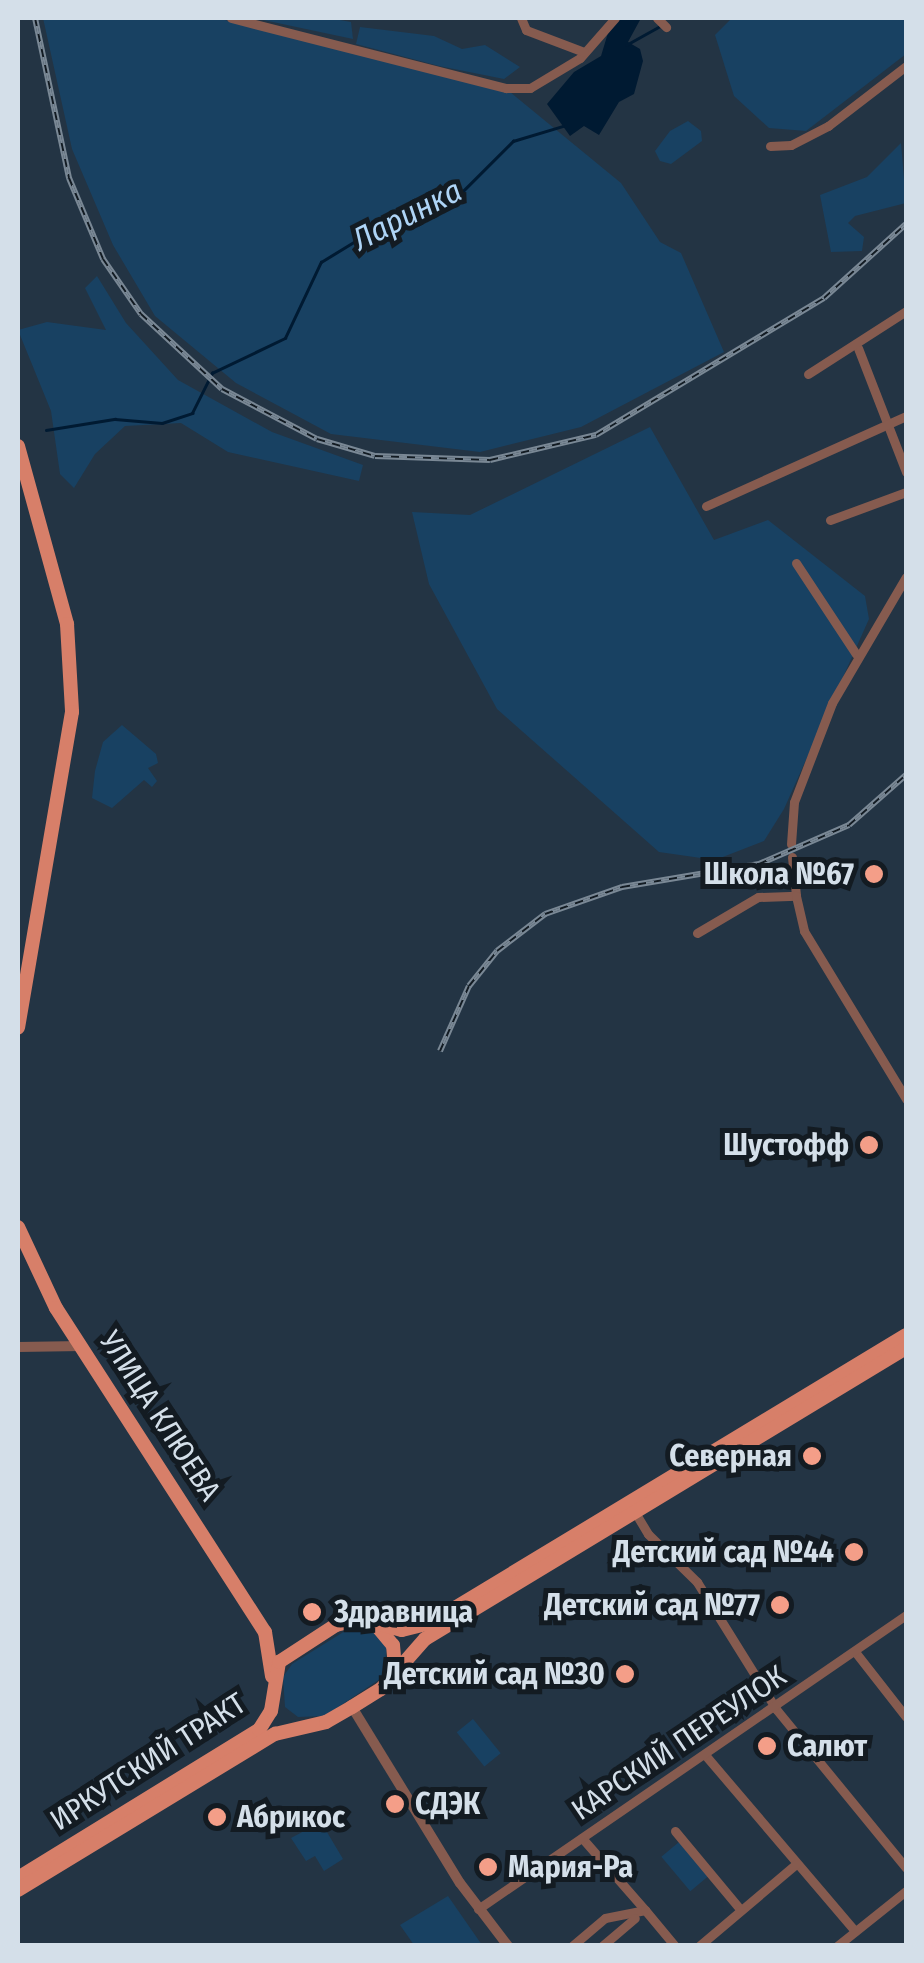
<!DOCTYPE html>
<html>
<head>
<meta charset="utf-8">
<style>
	body { margin:0 }
	#map { position:relative; width:924px; height:1963px; overflow:hidden; background:#233444; font-family:"Fira Sans Condensed",sans-serif }
	div>[style] { position:absolute }
	[style*='--x'] { left:calc(var(--x)*1px); top:calc(var(--y)*1px); width:calc(var(--w)*1px); rotate:calc(var(--a)*1deg) }
	.green>* { inset:0; background:#184162; transform-origin:0 0 }
	.water>* { inset:0; background:#001a32 }
	.stream>* { height:2.5px; margin:-1.25px; padding:0 1.25px; transform-origin:1.25px; border-radius:1.25px; background:#001a32 }
	.minor>* { height:9px; margin:-4.5px; padding:0 4.5px; transform-origin:4.5px; border-radius:4.5px; background:#865b4f }
	.tertiary>* { height:10px; margin:-5px; padding:0 5px; transform-origin:5px; border-radius:5px; background:#865b4f }
	.primary>* { height:14px; margin:-7px; padding:0 7px; transform-origin:7px; border-radius:7px; background:#d77f69 }
	.rail>* { height:6px; margin-top:-3px; transform-origin:0; background:repeating-linear-gradient(90deg,#131b22 0 8px,#7a8895 0 16px); box-sizing:border-box; border-block:2px solid #7a8895 }
	.dots>* { width:28px; height:28px; translate:-50% -50%; box-sizing:border-box; border:5px solid #131b22; border-radius:50% }
	span { translate:-50% -50%; white-space:nowrap; text-align:center; line-height:1.15; -webkit-text-stroke:10px #131b22; paint-order:stroke }
	.poi-label { font-size:30px; color:#d4dfe9; font-weight:700 }
	.right { translate:-100% -50%; text-align:right }
	.left { translate:0 -50%; text-align:left }
	.street-label { font-size:30px; color:#d4dfe9 }
	.water-label { font-size:32px; color:#aed4f6; font-style:italic }
	.frame { position:absolute; inset:0; border:20px solid #d4dfe9; pointer-events:none }
</style>
</head>
<body>
<div id="map">
	<div class="green">
		<i style="clip-path:polygon(43px 18px,217px 18px,510px 92px,621px 183px,660px 242px,681px 253px,724px 352px,581px 427px,480px 452px,331px 434px,236px 383px,155px 316px,113px 245px,72px 149px)"></i>
		<i style="clip-path:polygon(254px 18px,329px 18px,351px 22px,353px 39px)"></i>
		<i style="clip-path:polygon(732px 18px,906px 18px,906px 54px,806px 131px,769px 128px,734px 96px,715px 35px)"></i>
		<i style="clip-path:polygon(360px 27px,434px 36px,462px 49px,485px 45px,520px 67px,504px 79px,439px 66px,356px 44px)"></i>
		<i style="clip-path:polygon(688px 121px,701px 131px,702px 141px,671px 164px,660px 161px,655px 151px,670px 131px)"></i>
		<i style="clip-path:polygon(901px 143px,906px 203px,855px 216px,848px 223px,864px 237px,862px 251px,831px 252px,820px 195px,867px 177px)"></i>
		<i style="clip-path:polygon(97px 276px,126px 323px,178px 380px,272px 432px,363px 465px,359px 481px,228px 452px,181px 423px,125px 426px,95px 454px,74px 488px,60px 474px,51px 411px,18px 330px,47px 322px,106px 330px,85px 288px)"></i>
		<i style="clip-path:polygon(650px 427px,714px 540px,768px 520px,865px 596px,869px 619px,784px 809px,764px 841px,715px 860px,659px 852px,497px 709px,429px 584px,412px 512px,470px 515px)"></i>
		<i style="clip-path:polygon(122px 725px,156px 754px,158px 763px,148px 768px,157px 781px,152px 787px,144px 780px,112px 808px,92px 798px,95px 771px,103px 742px)"></i>
		<i style="clip-path:polygon(370px 1629px,387px 1646px,383px 1677px,325px 1716px,298px 1717px,285px 1707px,283px 1677px,292px 1664px,345px 1631px)"></i>
		<i style="left:473px;top:1719px;width:44px;height:21px;rotate:51deg"></i>
		<i style="clip-path:polygon(321px 1822px,343px 1859px,324px 1871px,315px 1856px,306px 1861px,291px 1838px)"></i>
		<i style="left:679px;top:1842px;width:45px;height:23px;rotate:50deg"></i>
		<i style="clip-path:polygon(448px 1896px,482px 1945px,414px 1945px,400px 1925px)"></i>
	</div>
	<div class="water">
		<i style="clip-path:polygon(622px 18px,640px 20px,628px 42px,640px 49px,643px 61px,634px 94px,619px 102px,599px 135px,584px 126px,570px 136px,547px 104px,574px 72px,601px 56px,611px 23px)"></i>
	</div>
	<div class="stream">
		<i style="--x:626;--y:45;--w:37;--a:-29"></i>
		<i style="--x:46;--y:430;--w:70;--a:-9.1"></i>
		<i style="--x:115;--y:419;--w:47;--a:4.9"></i>
		<i style="--x:162;--y:423;--w:32;--a:-18"></i>
		<i style="--x:192;--y:413;--w:45;--a:-63.4"></i>
		<i style="--x:212;--y:373;--w:81;--a:-25.6"></i>
		<i style="--x:285;--y:338;--w:84;--a:-64.7"></i>
		<i style="--x:321;--y:262;--w:69;--a:-31.4"></i>
		<i style="--x:380;--y:226;--w:90;--a:-22.9"></i>
		<i style="--x:463;--y:191;--w:71;--a:-45"></i>
		<i style="--x:513;--y:141;--w:52;--a:-16.7"></i>
	</div>
	<div class="minor">
		<i style="--x:231;--y:18;--w:284;--a:14.3"></i>
		<i style="--x:506;--y:88;--w:24;--a:0"></i>
		<i style="--x:530;--y:88;--w:58;--a:-31"></i>
		<i style="--x:580;--y:58;--w:53;--a:-48.8"></i>
		<i style="--x:521;--y:18;--w:13;--a:67"></i>
		<i style="--x:526;--y:30;--w:62;--a:20.8"></i>
		<i style="--x:657;--y:18;--w:13;--a:45"></i>
		<i style="--x:770;--y:146;--w:21;--a:-3"></i>
		<i style="--x:791;--y:145;--w:42;--a:-27.2"></i>
		<i style="--x:828;--y:126;--w:98;--a:-37.6"></i>
		<i style="--x:858;--y:348;--w:133;--a:68.8"></i>
		<i style="--x:808;--y:374;--w:117;--a:-32.7"></i>
		<i style="--x:706;--y:506;--w:219;--a:-24.2"></i>
		<i style="--x:830;--y:520;--w:81;--a:-20.2"></i>
		<i style="--x:796;--y:563;--w:109;--a:56.6"></i>
		<i style="--x:791;--y:844;--w:42;--a:-85.9"></i>
		<i style="--x:794;--y:802;--w:106;--a:-69"></i>
		<i style="--x:832;--y:703;--w:146;--a:-59.6"></i>
		<i style="--x:792;--y:857;--w:39;--a:84"></i>
		<i style="--x:697;--y:933;--w:71;--a:-30.5"></i>
		<i style="--x:758;--y:897;--w:38;--a:-2"></i>
		<i style="--x:796;--y:896;--w:36;--a:77"></i>
		<i style="--x:804;--y:931;--w:197;--a:58.7"></i>
		<i style="--x:633;--y:1509;--w:29;--a:59"></i>
		<i style="--x:648;--y:1534;--w:69;--a:44.4"></i>
		<i style="--x:697;--y:1582;--w:150;--a:58.1"></i>
		<i style="--x:776;--y:1709;--w:205;--a:50.7"></i>
		<i style="--x:856;--y:1653;--w:81;--a:52"></i>
		<i style="--x:706;--y:1756;--w:230;--a:49.6"></i>
		<i style="--x:675;--y:1831;--w:102;--a:50.2"></i>
		<i style="--x:582;--y:1838;--w:96;--a:48.8"></i>
		<i style="--x:478;--y:1909;--w:519;--a:-34.49"></i>
		<i style="--x:572;--y:1946;--w:43;--a:-40.3"></i>
		<i style="--x:605;--y:1918;--w:41;--a:-11.3"></i>
		<i style="--x:645;--y:1910;--w:47;--a:50.2"></i>
		<i style="--x:602;--y:1946;--w:43;--a:-40.3"></i>
		<i style="--x:699;--y:1946;--w:127;--a:-40.2"></i>
		<i style="--x:837;--y:1946;--w:88;--a:-38.6"></i>
	</div>
	<div class="tertiary">
		<i style="--x:18;--y:1347;--w:64;--a:-0.9"></i>
		<i style="--x:352;--y:1707;--w:206;--a:58.5"></i>
		<i style="--x:460;--y:1883;--w:79;--a:52.7"></i>
	</div>
	<div class="primary">
		<i style="--x:18;--y:446;--w:185;--a:74.6"></i>
		<i style="--x:67;--y:624;--w:88;--a:86.7"></i>
		<i style="--x:72;--y:712;--w:320;--a:99.7"></i>
		<i style="--x:18;--y:1227;--w:89;--a:64.9"></i>
		<i style="--x:56;--y:1308;--w:386;--a:57.2"></i>
		<i style="--x:265;--y:1632;--w:45;--a:81"></i>
		<i style="--x:376;--y:1625;--w:26;--a:50"></i>
		<i style="--x:393;--y:1645;--w:25;--a:85"></i>
		<i style="--x:18;--y:1878;--w:283;--a:-31.6"></i>
		<i style="--x:259;--y:1730;--w:22;--a:-58"></i>
		<i style="--x:271;--y:1711;--w:50;--a:-80.7"></i>
		<i style="--x:279;--y:1662;--w:68;--a:-33"></i>
		<i style="--x:336;--y:1625;--w:25;--a:-14"></i>
		<i style="--x:360;--y:1619;--w:43;--a:14.7"></i>
		<i style="--x:402;--y:1630;--w:29;--a:-14"></i>
		<i style="--x:430;--y:1623;--w:556;--a:-31.18"></i>
		<i style="--x:18;--y:1890;--w:301;--a:-31.3"></i>
		<i style="--x:275;--y:1734;--w:52;--a:-13.2"></i>
		<i style="--x:326;--y:1722;--w:30;--a:-30"></i>
		<i style="--x:352;--y:1707;--w:34;--a:-32"></i>
		<i style="--x:381;--y:1689;--w:67;--a:-48.7"></i>
		<i style="--x:425;--y:1639;--w:562;--a:-31.17"></i>
	</div>
	<div class="rail">
		<i style="--x:35;--y:18;--w:164;--a:78"></i>
		<i style="--x:69;--y:178;--w:88;--a:67.2"></i>
		<i style="--x:103;--y:259;--w:67;--a:55.4"></i>
		<i style="--x:141;--y:314;--w:110;--a:42.8"></i>
		<i style="--x:222;--y:389;--w:107;--a:27.8"></i>
		<i style="--x:317;--y:439;--w:60;--a:16.3"></i>
		<i style="--x:375;--y:456;--w:115;--a:2"></i>
		<i style="--x:490;--y:460;--w:109;--a:-13.3"></i>
		<i style="--x:596;--y:435;--w:266;--a:-31"></i>
		<i style="--x:824;--y:298;--w:110;--a:-42.1"></i>
		<i style="--x:440;--y:1051;--w:71;--a:-66"></i>
		<i style="--x:469;--y:986;--w:45;--a:-51.3"></i>
		<i style="--x:497;--y:951;--w:61;--a:-37.6"></i>
		<i style="--x:545;--y:914;--w:82;--a:-19.3"></i>
		<i style="--x:622;--y:887;--w:139;--a:-9.5"></i>
		<i style="--x:759;--y:864;--w:98;--a:-23.4"></i>
		<i style="--x:849;--y:825;--w:76;--a:-41.3"></i>
	</div>
	<div class="dots">
		<i style="left:874px;top:874px;background:#f49e88"></i>
		<i style="left:869px;top:1145px;background:#f49e88"></i>
		<i style="left:812px;top:1456px;background:#f49e88"></i>
		<i style="left:854px;top:1552px;background:#f49e88"></i>
		<i style="left:780px;top:1605px;background:#f49e88"></i>
		<i style="left:312px;top:1612px;background:#f49e88"></i>
		<i style="left:625px;top:1674px;background:#f49e88"></i>
		<i style="left:767px;top:1746px;background:#f49e88"></i>
		<i style="left:395px;top:1804px;background:#f49e88"></i>
		<i style="left:217px;top:1817px;background:#f49e88"></i>
		<i style="left:488px;top:1867px;background:#f49e88"></i>
	</div>
	<div class="poi-label">
		<span class="right" style="left:854px;top:874px">Школа №67</span>
		<span class="right" style="left:849px;top:1145px">Шустофф</span>
		<span class="right" style="left:792px;top:1456px">Северная</span>
		<span class="right" style="left:834px;top:1552px">Детский сад №44</span>
		<span class="right" style="left:760px;top:1605px">Детский сад №77</span>
		<span class="left" style="left:334px;top:1612px">Здравница</span>
		<span class="right" style="left:605px;top:1674px">Детский сад №30</span>
		<span class="left" style="left:787px;top:1746px">Салют</span>
		<span class="left" style="left:415px;top:1804px">СДЭК</span>
		<span class="left" style="left:237px;top:1817px">Абрикос</span>
		<span class="left" style="left:508px;top:1867px">Мария-Ра</span>
	</div>
	<div class="street-label">
		<span style="left:160px;top:1416px;rotate:57deg">УЛИЦА КЛЮЕВА</span>
		<span style="left:679px;top:1743px;rotate:-34deg">КАРСКИЙ ПЕРЕУЛОК</span>
		<span style="left:148px;top:1762px;rotate:-33deg">ИРКУТСКИЙ ТРАКТ</span>
	</div>
	<div class="water-label">
		<span style="left:407px;top:215px;rotate:-27deg">Ларинка</span>
	</div>
	<div class="frame"></div>
</div>
</body>
</html>
